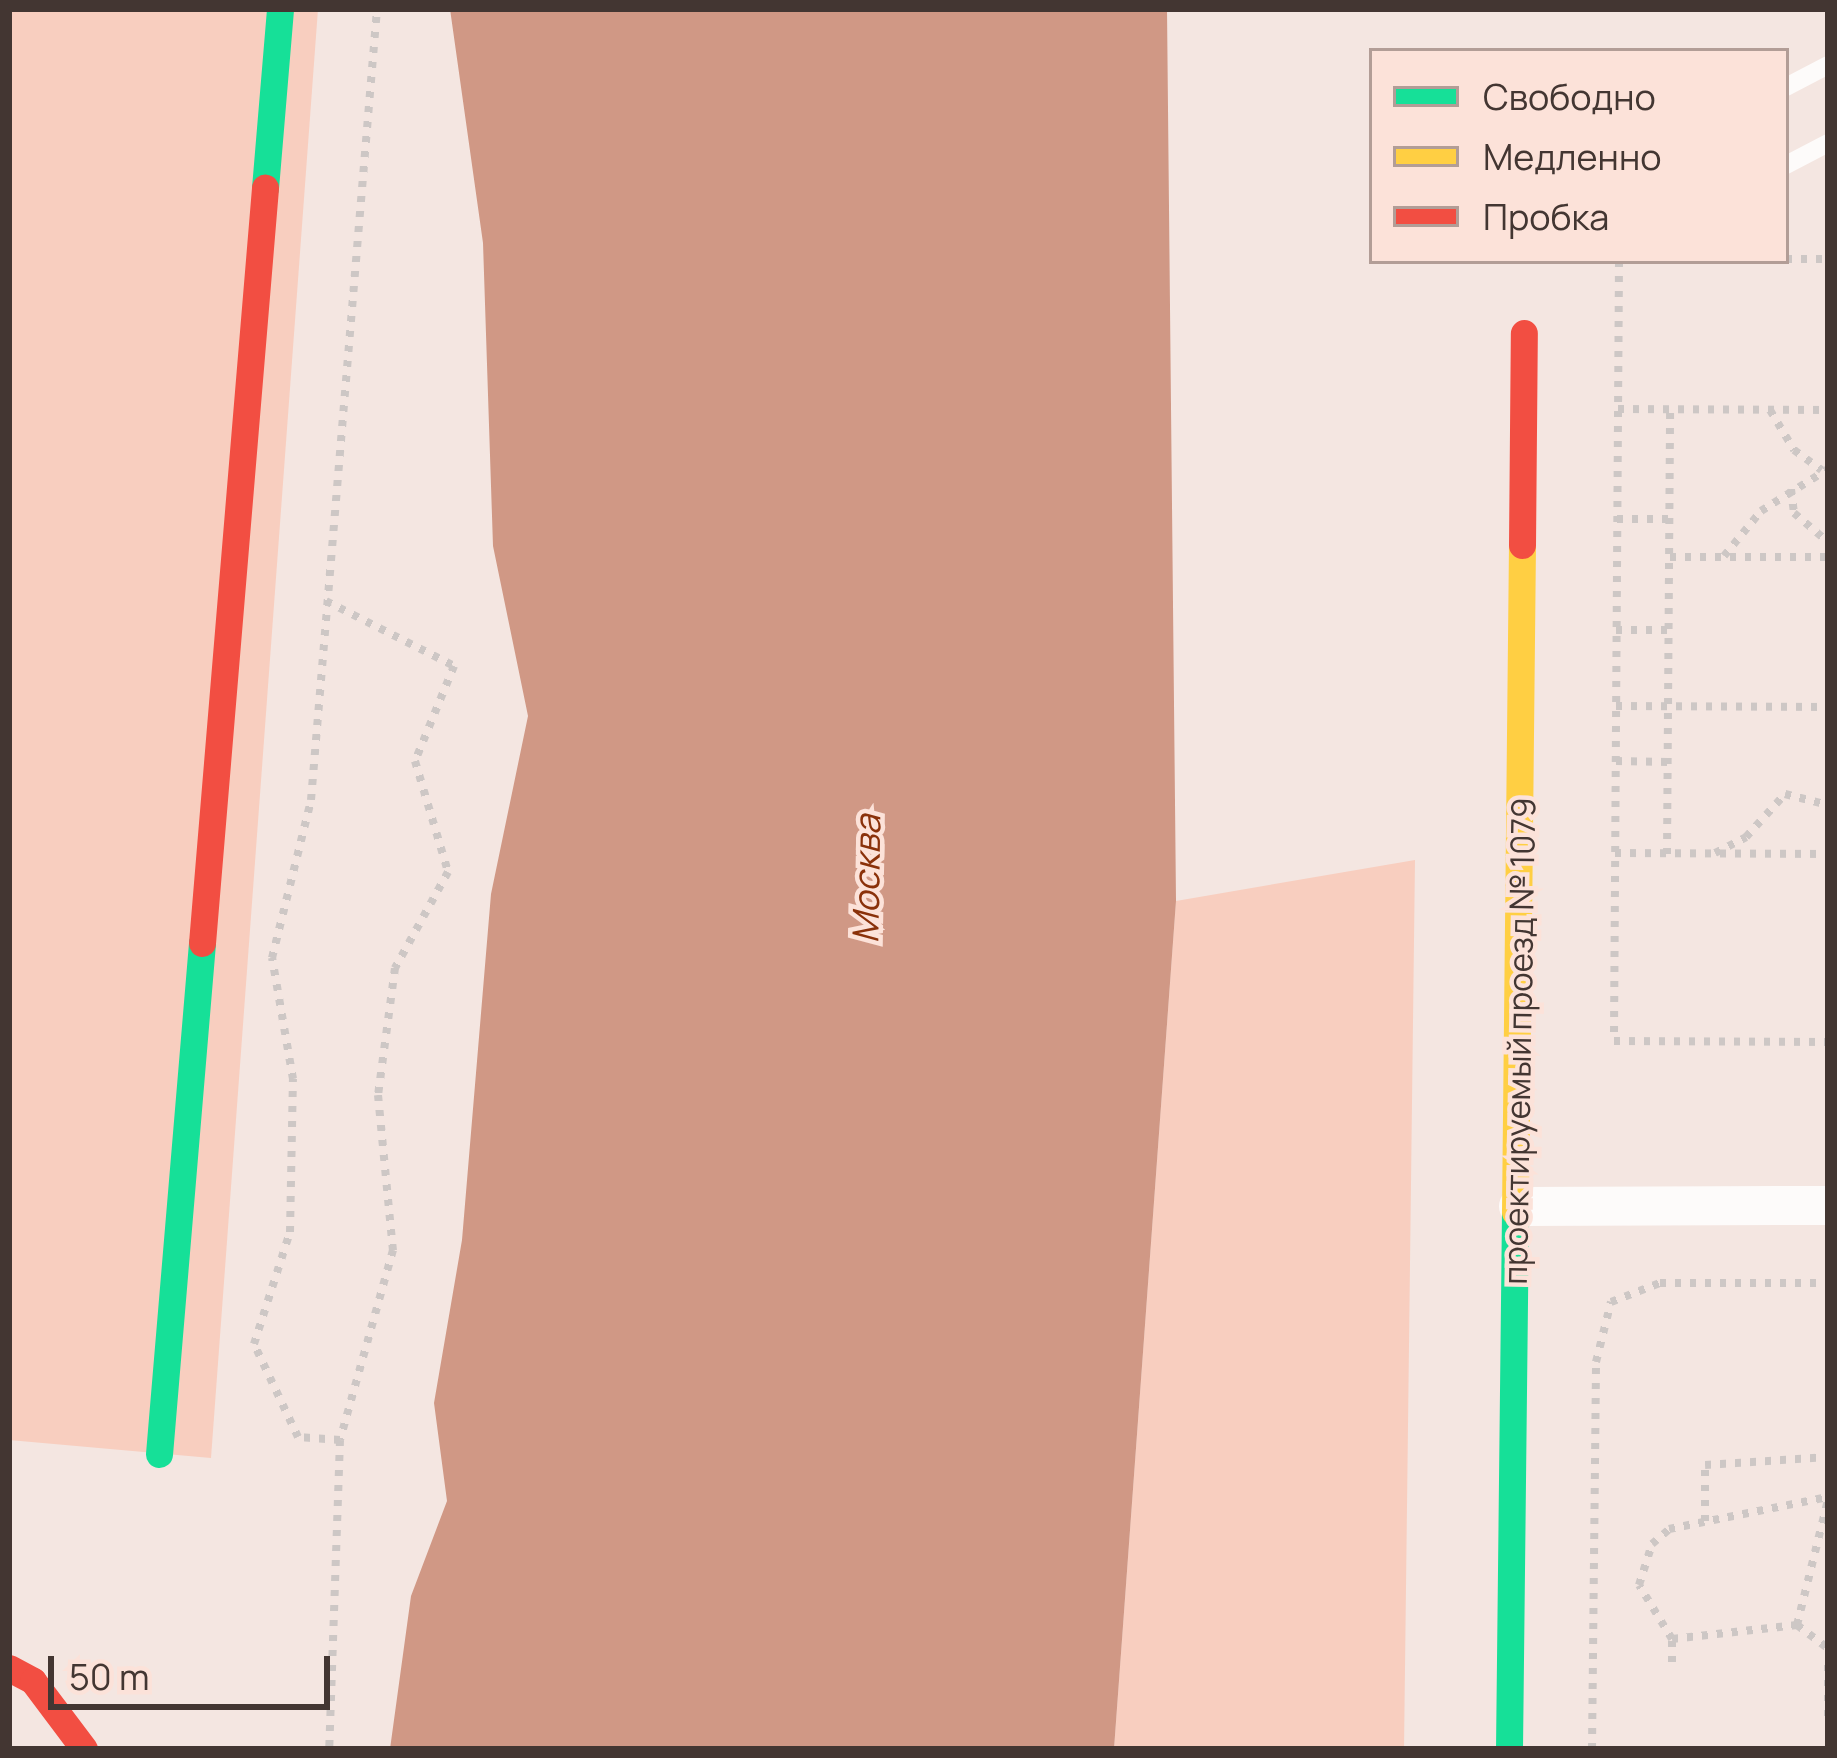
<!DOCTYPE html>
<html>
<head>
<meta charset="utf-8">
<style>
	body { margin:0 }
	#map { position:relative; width:1837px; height:1758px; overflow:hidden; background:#f4e6e1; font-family:Manrope,sans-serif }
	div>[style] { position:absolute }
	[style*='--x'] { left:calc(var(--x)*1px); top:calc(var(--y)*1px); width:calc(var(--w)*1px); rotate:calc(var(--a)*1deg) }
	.green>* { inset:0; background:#f8cebf }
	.water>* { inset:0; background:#d09885 }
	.path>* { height:8px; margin-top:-4px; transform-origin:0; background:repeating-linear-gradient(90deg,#cdc7c5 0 6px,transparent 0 15px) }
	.lane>* { height:18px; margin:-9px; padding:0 9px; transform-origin:9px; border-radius:9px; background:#fdfbfa }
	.street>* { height:39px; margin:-19.5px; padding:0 19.5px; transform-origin:19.5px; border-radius:19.5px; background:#fdfbfa }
	.fast>* { height:27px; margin:-13.5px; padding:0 13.5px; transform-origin:13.5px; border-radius:13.5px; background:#16e098 }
	.slow>* { height:27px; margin:-13.5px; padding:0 13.5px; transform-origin:13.5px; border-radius:13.5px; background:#ffcf43 }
	.jam>* { height:27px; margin:-13.5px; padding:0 13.5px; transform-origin:13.5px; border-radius:13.5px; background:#f24e42 }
	span { translate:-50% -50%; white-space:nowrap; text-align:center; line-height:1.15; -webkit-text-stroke:9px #fce2d9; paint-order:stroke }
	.street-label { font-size:33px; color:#433632 }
	.water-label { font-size:36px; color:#8a310a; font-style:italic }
	.frame { position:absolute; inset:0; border:12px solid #433632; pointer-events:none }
	.legend { position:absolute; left:1369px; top:48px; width:420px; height:216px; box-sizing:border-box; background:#fce2d9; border:3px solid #b29d96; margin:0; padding:15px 21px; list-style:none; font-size:36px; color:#433632 }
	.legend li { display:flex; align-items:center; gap:24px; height:60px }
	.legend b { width:60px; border:3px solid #b29d96 }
	.scale { position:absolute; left:48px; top:1656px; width:282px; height:54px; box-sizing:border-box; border:6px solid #433632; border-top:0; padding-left:15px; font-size:36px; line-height:42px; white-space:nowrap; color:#433632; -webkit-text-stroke:9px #fce2d9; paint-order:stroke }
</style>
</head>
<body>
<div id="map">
	<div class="green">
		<i style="clip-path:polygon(9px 9px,318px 9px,211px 1458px,9px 1440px)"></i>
		<i style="clip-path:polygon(1415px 860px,1404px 1749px,1114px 1749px,1176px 901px)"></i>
	</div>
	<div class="water">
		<i style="clip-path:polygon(450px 9px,1167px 9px,1176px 901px,1114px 1749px,390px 1749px,411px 1596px,447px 1501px,434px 1403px,462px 1240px,491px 894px,528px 716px,493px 546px,483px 243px)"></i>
	</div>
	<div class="path">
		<i style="--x:1786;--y:259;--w:42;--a:0"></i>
		<i style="--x:1619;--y:261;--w:780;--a:90.37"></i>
		<i style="--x:1614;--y:1041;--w:214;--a:0.3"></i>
		<i style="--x:1618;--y:409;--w:210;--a:0.3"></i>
		<i style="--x:1770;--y:410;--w:47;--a:59"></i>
		<i style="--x:1794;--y:450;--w:34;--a:36"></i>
		<i style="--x:1791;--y:489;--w:24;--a:83"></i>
		<i style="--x:1794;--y:513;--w:45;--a:40.5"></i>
		<i style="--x:1617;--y:519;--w:52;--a:0"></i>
		<i style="--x:1724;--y:556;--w:58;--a:-50.6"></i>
		<i style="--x:1761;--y:511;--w:79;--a:-32.1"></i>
		<i style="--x:1670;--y:557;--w:158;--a:0"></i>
		<i style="--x:326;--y:601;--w:144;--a:26.9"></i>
		<i style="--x:454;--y:666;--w:103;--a:112.3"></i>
		<i style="--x:415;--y:761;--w:116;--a:73.4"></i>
		<i style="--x:448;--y:872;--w:110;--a:118.9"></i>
		<i style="--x:395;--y:968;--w:128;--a:97.6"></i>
		<i style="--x:378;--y:1095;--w:156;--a:84.5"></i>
		<i style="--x:393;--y:1250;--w:197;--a:105.6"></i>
		<i style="--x:340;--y:1440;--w:309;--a:92"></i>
		<i style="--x:1616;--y:630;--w:53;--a:0"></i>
		<i style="--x:1616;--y:706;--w:212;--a:0.3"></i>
		<i style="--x:1616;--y:761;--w:52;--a:1.1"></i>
		<i style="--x:1615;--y:853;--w:213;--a:0.3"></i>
		<i style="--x:1715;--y:853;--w:35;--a:-27"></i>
		<i style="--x:1746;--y:837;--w:58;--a:-47.8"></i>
		<i style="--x:1785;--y:794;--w:44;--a:14.3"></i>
		<i style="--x:1667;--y:854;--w:445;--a:-89.6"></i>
		<i style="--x:340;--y:1440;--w:42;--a:-175.9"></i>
		<i style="--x:298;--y:1437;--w:103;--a:-115.3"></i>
		<i style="--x:254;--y:1344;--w:118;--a:-72.2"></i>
		<i style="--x:290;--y:1232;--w:153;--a:-88.9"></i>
		<i style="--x:293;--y:1079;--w:123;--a:-99.8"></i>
		<i style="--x:272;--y:958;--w:163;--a:-76.1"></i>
		<i style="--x:311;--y:800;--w:794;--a:-85.23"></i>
		<i style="--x:1705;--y:1521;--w:56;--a:-90"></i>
		<i style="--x:1705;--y:1465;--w:123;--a:-3.7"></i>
		<i style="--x:1797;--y:1625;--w:39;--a:37"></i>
		<i style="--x:1672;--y:1639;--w:126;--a:-6.4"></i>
		<i style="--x:1797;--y:1625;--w:129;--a:-76.1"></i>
		<i style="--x:1672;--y:1662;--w:23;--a:-90"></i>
		<i style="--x:1672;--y:1639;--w:63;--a:-121.4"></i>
		<i style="--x:1639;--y:1585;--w:43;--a:-72.4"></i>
		<i style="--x:1652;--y:1544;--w:23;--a:-41"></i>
		<i style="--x:1669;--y:1529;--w:162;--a:-11.4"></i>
		<i style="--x:1828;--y:1665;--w:52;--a:90"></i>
		<i style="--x:1592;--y:1749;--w:387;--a:-89.4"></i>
		<i style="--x:1596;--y:1362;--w:62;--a:-76"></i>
		<i style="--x:1611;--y:1302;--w:53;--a:-21.2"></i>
		<i style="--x:1660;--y:1283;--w:168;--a:0"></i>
	</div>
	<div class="lane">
		<i style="--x:1786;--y:87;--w:47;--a:-27.6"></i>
		<i style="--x:1786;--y:165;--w:47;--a:-27.6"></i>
	</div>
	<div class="street">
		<i style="--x:1518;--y:1206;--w:310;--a:-0.2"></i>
	</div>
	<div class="fast">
		<i style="--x:265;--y:188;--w:180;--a:-85.2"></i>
		<i style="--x:159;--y:1454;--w:513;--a:-85.19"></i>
		<i style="--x:1509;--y:1749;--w:537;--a:-89.36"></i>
	</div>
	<div class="slow">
		<i style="--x:1515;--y:1212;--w:667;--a:-89.4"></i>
	</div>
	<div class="jam">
		<i style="--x:1522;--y:545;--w:212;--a:-89.5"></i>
		<i style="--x:202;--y:943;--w:758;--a:-85.23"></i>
		<i style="--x:9;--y:1668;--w:27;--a:28"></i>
		<i style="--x:33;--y:1681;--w:85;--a:53.1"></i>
	</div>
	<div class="street-label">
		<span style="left:1519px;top:1041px;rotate:-89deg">проектируемый проезд № 1079</span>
	</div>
	<div class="water-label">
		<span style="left:866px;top:879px;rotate:-89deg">Москва</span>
	</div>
	<div class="frame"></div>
	<ul class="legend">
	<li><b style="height:15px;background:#16e098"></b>Свободно</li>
	<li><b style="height:15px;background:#ffcf43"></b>Медленно</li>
	<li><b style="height:15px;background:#f24e42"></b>Пробка</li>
	</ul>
	<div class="scale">50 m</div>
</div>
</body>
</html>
